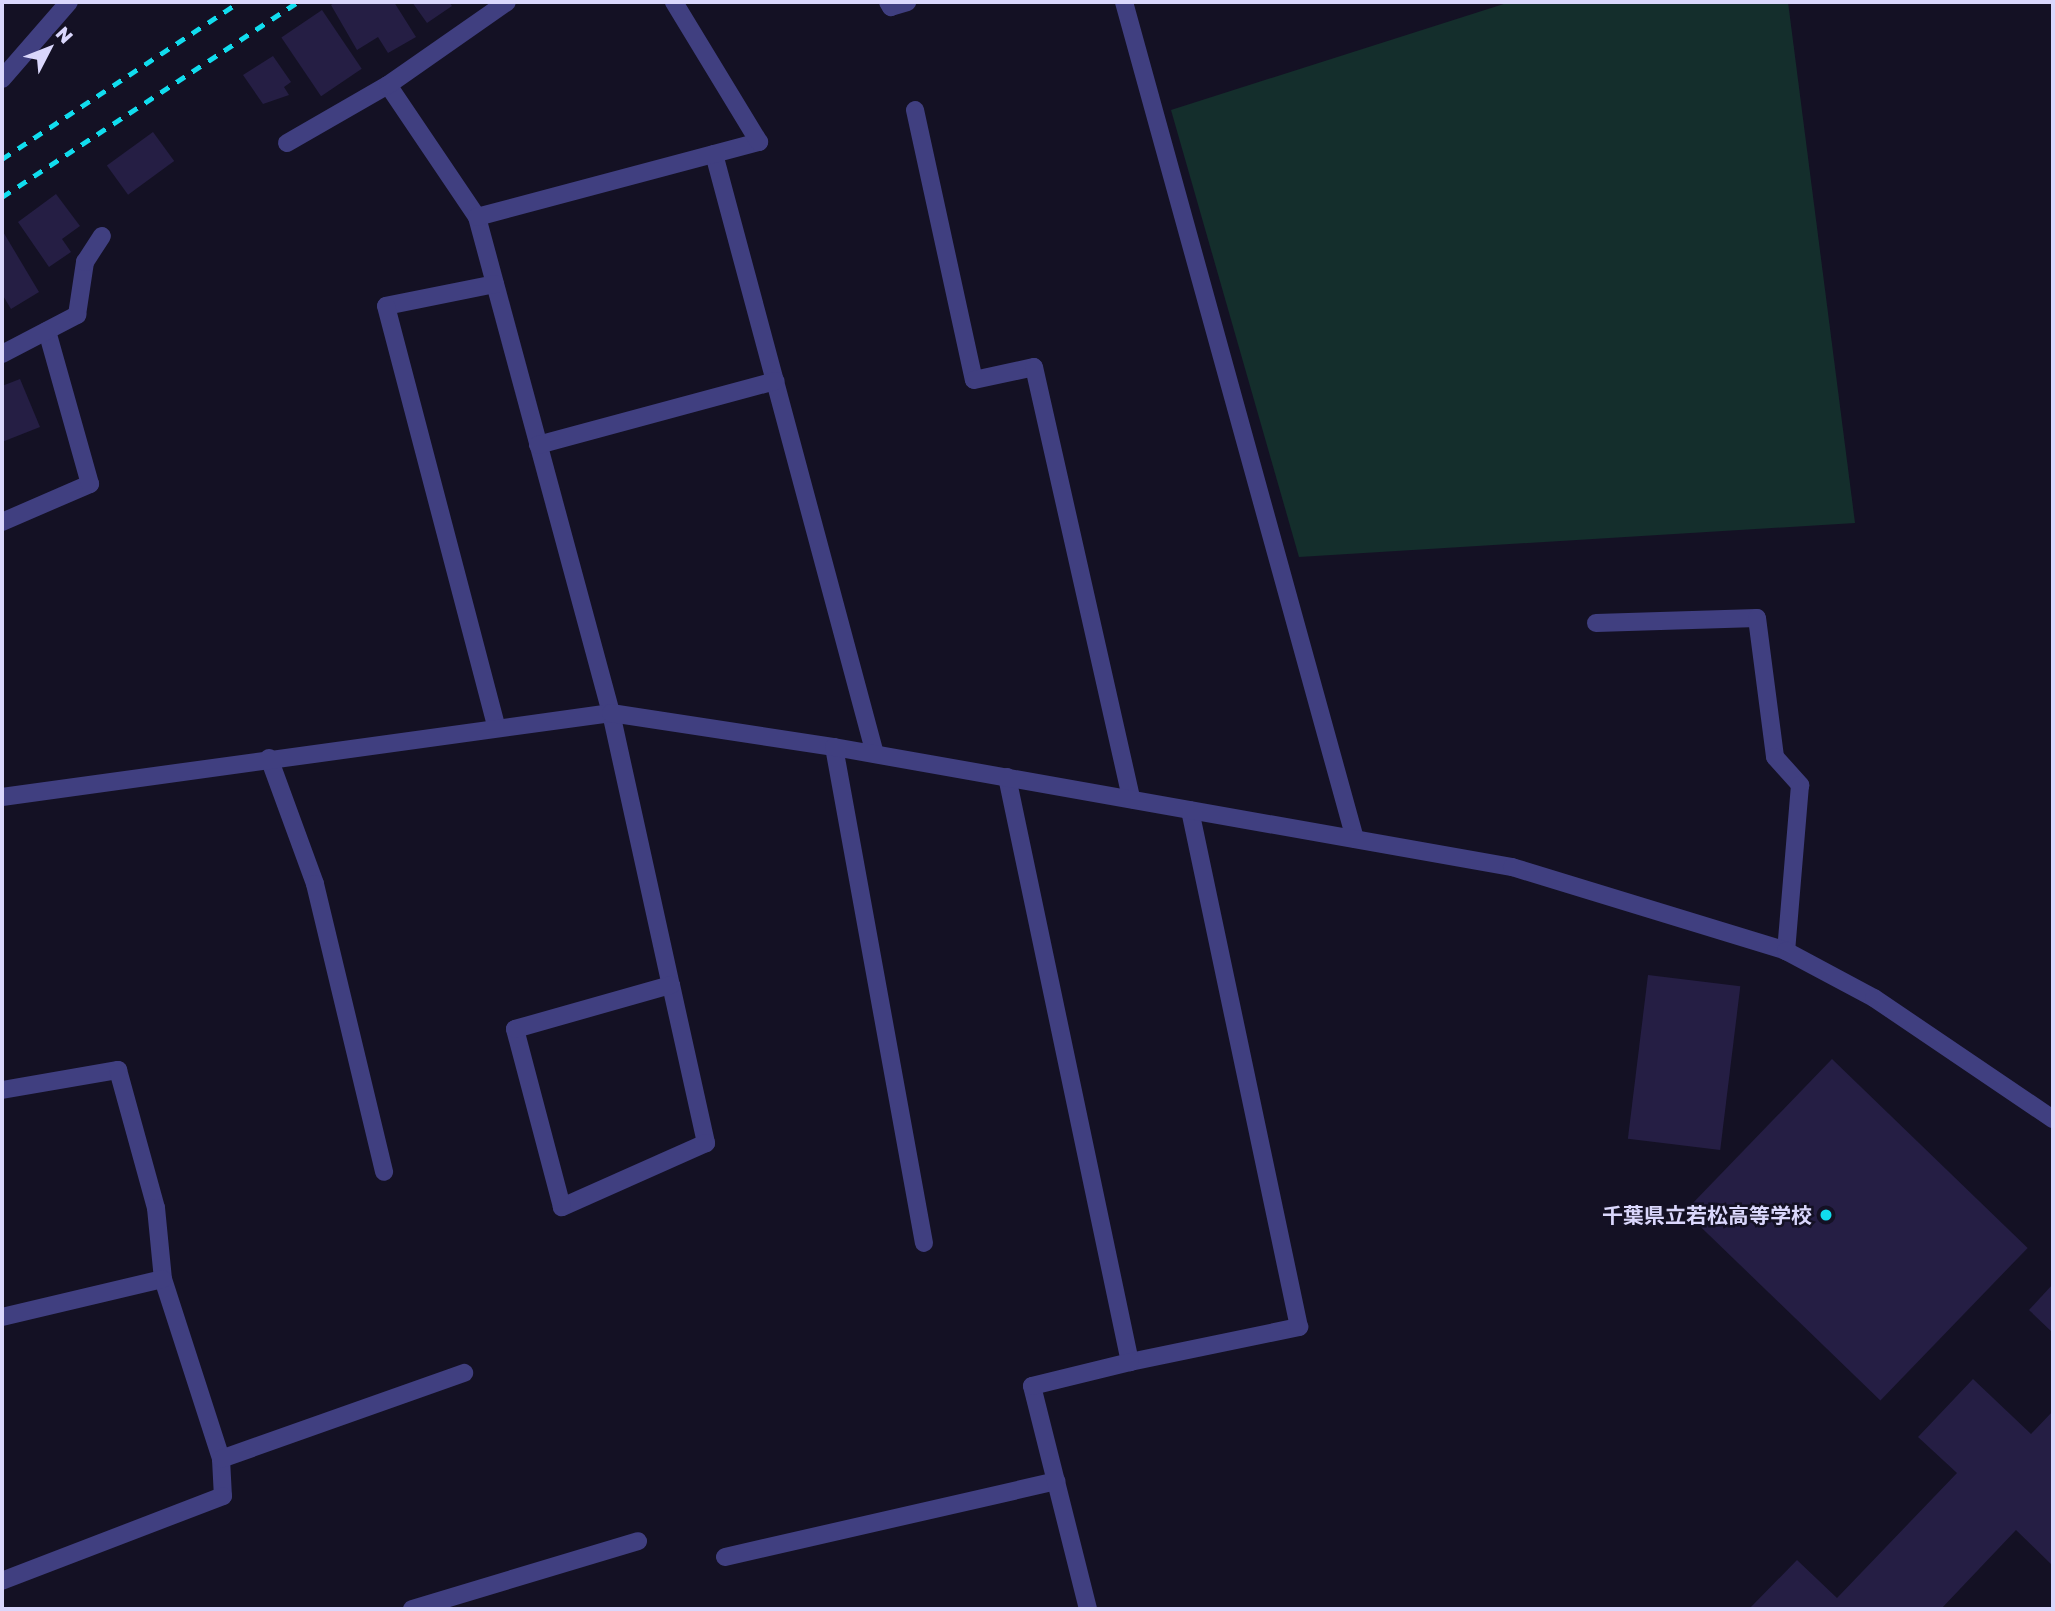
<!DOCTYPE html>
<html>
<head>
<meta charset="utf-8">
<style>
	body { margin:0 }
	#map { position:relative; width:2055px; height:1611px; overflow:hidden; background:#141124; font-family:"Golos Text","Noto Sans JP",sans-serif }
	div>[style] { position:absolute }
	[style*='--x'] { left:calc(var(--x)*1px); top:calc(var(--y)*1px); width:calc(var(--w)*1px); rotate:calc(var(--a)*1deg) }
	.green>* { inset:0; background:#142e2c }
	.building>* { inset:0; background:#251e44; transform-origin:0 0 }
	.lane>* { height:18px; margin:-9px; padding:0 9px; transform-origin:9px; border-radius:9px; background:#403f80 }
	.street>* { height:18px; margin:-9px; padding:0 9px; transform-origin:9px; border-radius:9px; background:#403f80 }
	.rail>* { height:5px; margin-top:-2.5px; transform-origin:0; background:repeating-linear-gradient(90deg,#1de 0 10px,transparent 0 19px) }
	.dots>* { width:19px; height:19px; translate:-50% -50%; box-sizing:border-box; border:4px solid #141124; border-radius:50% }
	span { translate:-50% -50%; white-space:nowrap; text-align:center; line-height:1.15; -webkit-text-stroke:5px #141124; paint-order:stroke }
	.poi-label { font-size:21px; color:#dad7fc; font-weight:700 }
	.right { translate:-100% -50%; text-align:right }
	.frame { position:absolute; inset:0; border:4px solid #dad7fc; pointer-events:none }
	.north { position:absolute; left:14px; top:14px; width:70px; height:70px; -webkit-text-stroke:5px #141124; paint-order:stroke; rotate:48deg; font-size:19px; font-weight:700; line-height:28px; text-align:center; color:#dad7fc }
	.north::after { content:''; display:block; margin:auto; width:24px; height:32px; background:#dad7fc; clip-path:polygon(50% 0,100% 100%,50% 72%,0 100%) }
</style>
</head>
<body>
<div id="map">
	<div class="green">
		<i style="clip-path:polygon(1510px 2px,1788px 2px,1855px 523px,1299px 557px,1171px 110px)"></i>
	</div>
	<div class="building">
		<i style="clip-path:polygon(336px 2px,394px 2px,416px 37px,388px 53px,378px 37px,357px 50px,331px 5px)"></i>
		<i style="clip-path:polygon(412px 2px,449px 2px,452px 6px,427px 23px)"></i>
		<i style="left:322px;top:10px;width:71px;height:49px;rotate:56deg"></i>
		<i style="clip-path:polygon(273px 56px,291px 82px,284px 87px,289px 95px,263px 104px,243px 75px)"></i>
		<i style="left:153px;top:132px;width:36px;height:57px;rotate:54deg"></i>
		<i style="clip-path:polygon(56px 194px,80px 226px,62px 239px,71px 252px,49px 267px,18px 222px)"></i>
		<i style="clip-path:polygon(2px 230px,39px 292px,11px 309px,2px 294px)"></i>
		<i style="clip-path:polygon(20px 379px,40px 427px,2px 442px,2px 386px)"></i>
		<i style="left:1648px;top:975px;width:93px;height:165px;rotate:7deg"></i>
		<i style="left:1832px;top:1059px;width:272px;height:212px;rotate:44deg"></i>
		<i style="clip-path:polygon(2053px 1284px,2053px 1333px,2029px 1310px)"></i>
		<i style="clip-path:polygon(1973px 1379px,2031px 1434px,2053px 1411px,2053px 1566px,2016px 1530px,1941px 1609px,1749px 1609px,1797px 1560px,1837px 1598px,1957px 1473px,1918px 1437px)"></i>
	</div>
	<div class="lane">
		<i style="--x:2;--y:522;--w:96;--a:-23.4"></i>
		<i style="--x:90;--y:484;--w:159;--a:-105.7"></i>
	</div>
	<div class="street">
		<i style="--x:888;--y:2;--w:6;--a:59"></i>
		<i style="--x:891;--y:7;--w:17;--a:-17"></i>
		<i style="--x:1124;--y:2;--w:868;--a:74.57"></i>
		<i style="--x:2;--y:79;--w:102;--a:-49"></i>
		<i style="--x:388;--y:85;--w:159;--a:56"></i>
		<i style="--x:477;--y:217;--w:514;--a:74.88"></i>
		<i style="--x:611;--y:713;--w:279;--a:77.6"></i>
		<i style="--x:671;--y:985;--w:162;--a:77.5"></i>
		<i style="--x:706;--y:1143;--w:158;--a:156"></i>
		<i style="--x:562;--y:1207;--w:184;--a:-104.8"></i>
		<i style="--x:515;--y:1029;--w:162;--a:-15.8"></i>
		<i style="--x:915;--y:110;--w:276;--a:77.7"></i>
		<i style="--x:974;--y:380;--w:61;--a:-12.2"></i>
		<i style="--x:1034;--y:367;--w:443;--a:77.3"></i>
		<i style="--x:287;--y:143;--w:116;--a:-29.9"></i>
		<i style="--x:388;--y:85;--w:145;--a:-34.9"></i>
		<i style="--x:714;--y:154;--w:621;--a:74.98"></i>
		<i style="--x:477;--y:217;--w:292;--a:-14.9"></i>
		<i style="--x:759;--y:142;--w:164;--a:-121.3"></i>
		<i style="--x:495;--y:284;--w:111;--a:168.6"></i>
		<i style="--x:386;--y:306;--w:436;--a:75.3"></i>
		<i style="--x:2;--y:354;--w:85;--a:-27.5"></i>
		<i style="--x:77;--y:315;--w:54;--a:-81.4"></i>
		<i style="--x:85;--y:262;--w:31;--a:-57"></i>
		<i style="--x:538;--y:445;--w:246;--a:-15.1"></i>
		<i style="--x:1596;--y:623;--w:161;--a:-1.8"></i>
		<i style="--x:1757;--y:618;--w:140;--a:82.6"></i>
		<i style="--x:1775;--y:757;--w:38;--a:48"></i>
		<i style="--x:1800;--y:785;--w:167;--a:94.8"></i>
		<i style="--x:834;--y:747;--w:504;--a:79.72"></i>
		<i style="--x:269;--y:758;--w:134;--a:69.9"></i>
		<i style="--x:315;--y:884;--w:296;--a:76.5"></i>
		<i style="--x:1007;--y:777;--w:598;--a:78.13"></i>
		<i style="--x:1130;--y:1362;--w:173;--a:-11.7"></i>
		<i style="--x:1299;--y:1327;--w:528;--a:-101.91"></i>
		<i style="--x:2;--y:797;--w:615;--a:-7.85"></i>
		<i style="--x:611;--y:713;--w:226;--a:8.7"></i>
		<i style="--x:834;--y:747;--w:689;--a:10.04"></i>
		<i style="--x:1512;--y:867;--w:287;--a:17"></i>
		<i style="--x:1786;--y:951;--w:100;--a:28.1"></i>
		<i style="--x:1874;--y:998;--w:216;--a:34.1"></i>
		<i style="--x:2;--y:1090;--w:118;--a:-9.8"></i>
		<i style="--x:118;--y:1070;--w:143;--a:74.6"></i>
		<i style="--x:156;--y:1208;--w:71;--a:84.4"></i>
		<i style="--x:163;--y:1279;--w:189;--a:72.1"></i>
		<i style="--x:221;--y:1459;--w:37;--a:87"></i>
		<i style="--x:223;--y:1496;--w:237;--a:159"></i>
		<i style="--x:2;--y:1317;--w:165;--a:-13.3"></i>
		<i style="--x:221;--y:1459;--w:258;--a:-19.5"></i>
		<i style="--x:725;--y:1557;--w:340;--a:-12.9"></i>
		<i style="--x:412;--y:1609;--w:236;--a:-16.7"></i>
		<i style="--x:1088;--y:1609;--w:230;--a:-104.1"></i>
		<i style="--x:1032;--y:1386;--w:101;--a:-13.8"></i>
	</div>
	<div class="rail">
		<i style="--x:2;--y:159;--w:284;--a:-33.5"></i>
		<i style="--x:2;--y:197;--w:354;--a:-33.4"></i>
	</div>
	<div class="dots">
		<i style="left:1826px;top:1215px;background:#1de"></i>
	</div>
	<div class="poi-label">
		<span class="right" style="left:1812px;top:1215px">千葉県立若松高等学校</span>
	</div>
	<div class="frame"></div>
	<div class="north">N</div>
</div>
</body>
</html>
